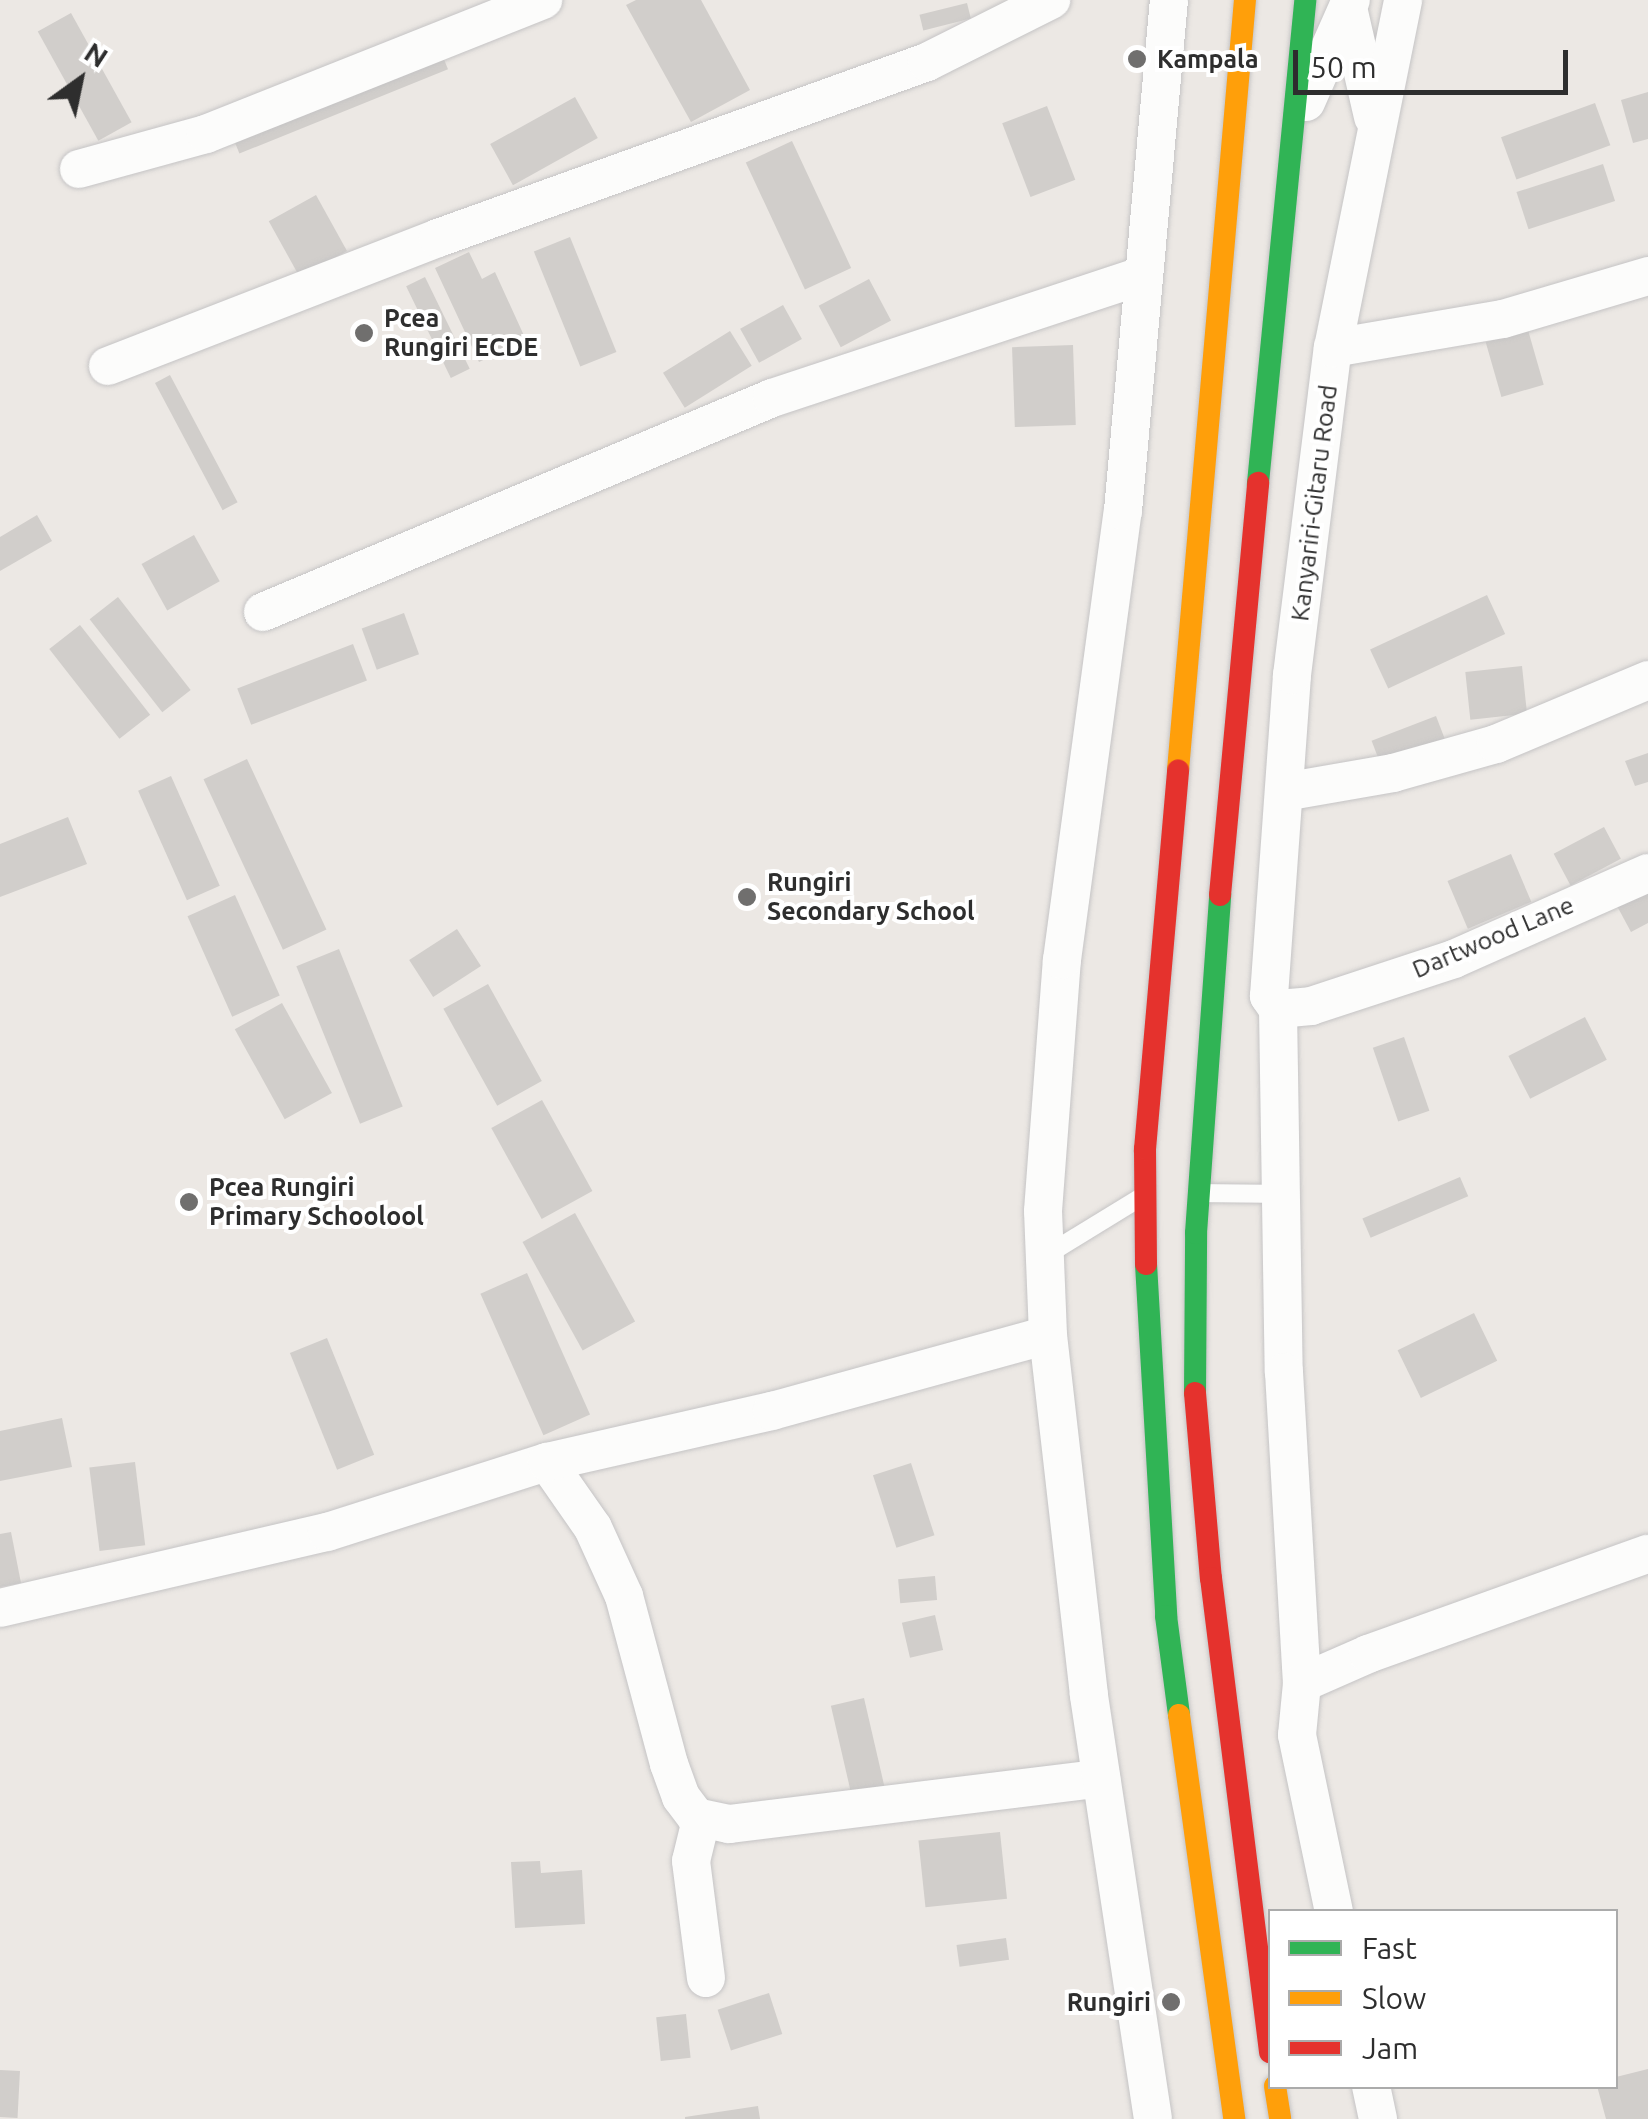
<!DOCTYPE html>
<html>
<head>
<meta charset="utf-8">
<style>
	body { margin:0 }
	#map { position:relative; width:1648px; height:2119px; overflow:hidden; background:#ece8e4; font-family:Ubuntu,sans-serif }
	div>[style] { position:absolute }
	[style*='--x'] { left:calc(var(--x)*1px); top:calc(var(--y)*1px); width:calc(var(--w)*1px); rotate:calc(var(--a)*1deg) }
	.building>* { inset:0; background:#d1cecb; transform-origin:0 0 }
	.roads { filter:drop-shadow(0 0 2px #c5c4c5) drop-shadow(0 0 2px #c5c4c5) }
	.lane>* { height:18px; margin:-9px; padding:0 9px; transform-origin:9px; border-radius:9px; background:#fcfcfb }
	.street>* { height:38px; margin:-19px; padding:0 19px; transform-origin:19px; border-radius:19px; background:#fcfcfb }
	.fast>* { height:22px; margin:-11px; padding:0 11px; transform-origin:11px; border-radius:11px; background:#30b455 }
	.slow>* { height:22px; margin:-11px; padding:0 11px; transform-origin:11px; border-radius:11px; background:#ff9f0a }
	.jam>* { height:22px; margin:-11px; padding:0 11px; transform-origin:11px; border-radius:11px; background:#e5322d }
	.dots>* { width:28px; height:28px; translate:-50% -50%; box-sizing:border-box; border:5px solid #fff; border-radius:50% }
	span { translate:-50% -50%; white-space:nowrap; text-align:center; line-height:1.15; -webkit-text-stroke:8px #fff; paint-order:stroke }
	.poi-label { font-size:25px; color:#2e2e2e; font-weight:700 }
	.left { translate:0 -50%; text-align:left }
	.right { translate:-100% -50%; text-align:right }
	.street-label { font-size:25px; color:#2e2e2e }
	.legend { position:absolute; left:1268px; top:1909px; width:350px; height:180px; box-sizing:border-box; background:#fff; border:2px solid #ababab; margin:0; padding:12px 18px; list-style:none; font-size:30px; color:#2e2e2e }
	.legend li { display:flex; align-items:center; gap:20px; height:50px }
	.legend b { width:50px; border:2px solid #ababab }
	.north { position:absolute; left:30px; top:30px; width:100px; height:100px; -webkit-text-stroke:8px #fff; paint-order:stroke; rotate:33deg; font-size:28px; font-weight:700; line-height:40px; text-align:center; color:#2e2e2e }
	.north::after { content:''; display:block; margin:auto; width:35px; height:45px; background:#2e2e2e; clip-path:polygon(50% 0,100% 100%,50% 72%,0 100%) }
	.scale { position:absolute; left:1293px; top:50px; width:275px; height:45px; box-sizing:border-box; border:5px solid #2e2e2e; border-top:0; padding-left:12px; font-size:30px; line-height:35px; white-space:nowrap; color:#2e2e2e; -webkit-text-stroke:8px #fff; paint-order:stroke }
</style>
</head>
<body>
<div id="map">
	<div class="building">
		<i style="clip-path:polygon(636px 0,701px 0,750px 90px,691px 122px,626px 5px)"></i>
		<i style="left:967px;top:3px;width:16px;height:49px;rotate:76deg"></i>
		<i style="left:71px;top:13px;width:125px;height:38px;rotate:61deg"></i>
		<i style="left:439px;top:47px;width:24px;height:225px;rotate:68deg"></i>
		<i style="clip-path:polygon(1648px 92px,1648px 139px,1633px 143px,1621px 100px)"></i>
		<i style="left:575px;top:97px;width:47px;height:97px;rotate:61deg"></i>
		<i style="left:1595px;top:103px;width:45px;height:100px;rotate:70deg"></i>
		<i style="left:1047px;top:106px;width:79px;height:48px;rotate:69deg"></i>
		<i style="left:792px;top:141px;width:140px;height:51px;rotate:65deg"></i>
		<i style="left:1603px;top:164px;width:39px;height:91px;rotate:72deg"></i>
		<i style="left:316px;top:195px;width:64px;height:54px;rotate:61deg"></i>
		<i style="left:570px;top:237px;width:124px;height:39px;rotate:68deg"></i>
		<i style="clip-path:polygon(469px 252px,482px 279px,495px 272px,526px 340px,479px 362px,435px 268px)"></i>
		<i style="left:425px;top:277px;width:102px;height:21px;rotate:64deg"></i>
		<i style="left:869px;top:279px;width:47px;height:57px;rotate:62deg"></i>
		<i style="left:783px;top:305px;width:39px;height:49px;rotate:61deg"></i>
		<i style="left:1528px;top:330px;width:57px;height:44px;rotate:74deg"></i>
		<i style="left:730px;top:331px;width:41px;height:79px;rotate:58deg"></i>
		<i style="left:1073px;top:345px;width:80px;height:61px;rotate:88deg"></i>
		<i style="left:170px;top:375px;width:144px;height:17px;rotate:62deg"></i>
		<i style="clip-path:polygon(37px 515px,52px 541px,0 571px,0 537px)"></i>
		<i style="left:194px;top:535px;width:53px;height:60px;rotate:61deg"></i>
		<i style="left:1487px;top:595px;width:43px;height:129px;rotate:65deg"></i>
		<i style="left:118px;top:597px;width:118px;height:36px;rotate:52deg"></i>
		<i style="left:404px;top:613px;width:44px;height:45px;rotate:70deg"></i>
		<i style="left:80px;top:625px;width:114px;height:39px;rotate:52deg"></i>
		<i style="left:353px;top:644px;width:39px;height:124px;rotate:69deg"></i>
		<i style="left:1522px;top:666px;width:48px;height:57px;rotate:84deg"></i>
		<i style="left:1436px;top:716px;width:26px;height:69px;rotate:69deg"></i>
		<i style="clip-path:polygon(1648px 753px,1648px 782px,1635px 786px,1625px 761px)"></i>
		<i style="left:247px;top:759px;width:188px;height:48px;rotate:65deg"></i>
		<i style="left:171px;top:776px;width:120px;height:36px;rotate:66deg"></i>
		<i style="clip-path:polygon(68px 817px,87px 864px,0 897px,0 844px)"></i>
		<i style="left:1604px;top:827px;width:36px;height:57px;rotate:62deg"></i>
		<i style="left:1511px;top:854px;width:52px;height:69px;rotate:67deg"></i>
		<i style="clip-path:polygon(1648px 889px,1648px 923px,1631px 932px,1617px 906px)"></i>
		<i style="left:235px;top:895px;width:110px;height:52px;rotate:66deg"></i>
		<i style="left:457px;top:929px;width:44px;height:57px;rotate:57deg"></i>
		<i style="left:339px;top:949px;width:170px;height:46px;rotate:68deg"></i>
		<i style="left:488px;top:984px;width:111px;height:51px;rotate:61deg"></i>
		<i style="left:282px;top:1003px;width:103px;height:54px;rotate:61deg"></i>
		<i style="left:1585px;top:1017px;width:48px;height:86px;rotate:63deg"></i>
		<i style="left:1404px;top:1037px;width:78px;height:33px;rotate:71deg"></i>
		<i style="left:542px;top:1100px;width:104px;height:58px;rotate:61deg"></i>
		<i style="left:1460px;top:1177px;width:21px;height:106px;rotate:67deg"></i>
		<i style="left:575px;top:1213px;width:124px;height:60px;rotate:61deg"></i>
		<i style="left:527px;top:1273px;width:155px;height:51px;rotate:66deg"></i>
		<i style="left:1474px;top:1313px;width:53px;height:85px;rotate:64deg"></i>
		<i style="left:327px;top:1338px;width:126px;height:40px;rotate:68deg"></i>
		<i style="clip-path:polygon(62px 1418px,72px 1467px,0 1481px,0 1431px)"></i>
		<i style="left:135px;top:1462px;width:84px;height:46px;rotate:83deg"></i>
		<i style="left:911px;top:1463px;width:76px;height:40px;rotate:72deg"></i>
		<i style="clip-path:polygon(11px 1532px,21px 1583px,0 1587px,0 1534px)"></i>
		<i style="left:935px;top:1576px;width:24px;height:37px;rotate:85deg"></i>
		<i style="left:935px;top:1615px;width:36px;height:34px;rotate:77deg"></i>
		<i style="left:864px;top:1698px;width:92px;height:34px;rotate:77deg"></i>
		<i style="left:1000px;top:1832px;width:67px;height:82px;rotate:84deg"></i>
		<i style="clip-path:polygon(540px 1861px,541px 1873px,582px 1870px,585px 1924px,515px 1928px,511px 1862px)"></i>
		<i style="left:1006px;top:1938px;width:22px;height:50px;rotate:82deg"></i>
		<i style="left:769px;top:1993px;width:43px;height:54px;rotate:72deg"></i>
		<i style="left:686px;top:2014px;width:44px;height:30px;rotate:84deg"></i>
		<i style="clip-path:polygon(1648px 2069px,1648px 2119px,1606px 2119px,1597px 2086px,1616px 2086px,1616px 2077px)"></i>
		<i style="left:0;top:2070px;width:20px;height:47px;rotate:3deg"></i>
		<i style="clip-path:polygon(758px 2106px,760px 2119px,685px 2119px,685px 2117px)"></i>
	</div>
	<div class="roads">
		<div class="lane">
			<i style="--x:1203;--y:1193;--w:78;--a:0.7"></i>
			<i style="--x:1045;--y:1256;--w:109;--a:-31.5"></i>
		</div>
		<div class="street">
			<i style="--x:1349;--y:12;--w:108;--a:77.1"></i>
			<i style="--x:1306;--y:102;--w:111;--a:-66.2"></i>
			<i style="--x:79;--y:169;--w:132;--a:-15.4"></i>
			<i style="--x:206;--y:134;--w:363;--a:-21.7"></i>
			<i style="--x:1333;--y:348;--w:172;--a:-9.7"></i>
			<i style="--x:1503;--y:319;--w:151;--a:-16.5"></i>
			<i style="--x:108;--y:366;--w:354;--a:-21.2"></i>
			<i style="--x:438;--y:238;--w:520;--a:-19.79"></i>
			<i style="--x:927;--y:62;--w:139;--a:-26.6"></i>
			<i style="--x:263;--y:612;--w:552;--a:-22.8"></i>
			<i style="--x:772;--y:398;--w:391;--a:-18.3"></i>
			<i style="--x:1284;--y:792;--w:111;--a:-9.9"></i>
			<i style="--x:1393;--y:773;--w:107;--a:-15.7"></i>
			<i style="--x:1496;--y:744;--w:165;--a:-22.8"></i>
			<i style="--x:1278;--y:1009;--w:16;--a:-125"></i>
			<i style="--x:1269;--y:996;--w:322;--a:-85.9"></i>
			<i style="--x:1292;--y:675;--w:330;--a:-82.9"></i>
			<i style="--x:1333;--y:348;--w:355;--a:-78.6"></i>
			<i style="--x:1278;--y:1009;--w:363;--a:89.1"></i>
			<i style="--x:1284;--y:1372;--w:312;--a:86.7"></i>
			<i style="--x:1278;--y:1009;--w:33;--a:-5"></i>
			<i style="--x:1311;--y:1006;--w:151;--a:-18.2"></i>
			<i style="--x:1454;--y:959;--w:212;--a:-23.9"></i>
			<i style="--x:547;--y:1462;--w:80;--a:55.1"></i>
			<i style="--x:593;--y:1528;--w:75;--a:65.5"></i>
			<i style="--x:624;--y:1596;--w:174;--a:75"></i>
			<i style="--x:669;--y:1764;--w:35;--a:70"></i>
			<i style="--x:681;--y:1797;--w:25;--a:53"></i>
			<i style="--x:696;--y:1817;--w:34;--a:12"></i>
			<i style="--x:729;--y:1824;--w:375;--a:-7"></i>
			<i style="--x:0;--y:1608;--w:336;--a:-13.1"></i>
			<i style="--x:327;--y:1532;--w:231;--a:-17.7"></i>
			<i style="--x:547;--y:1462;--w:231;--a:-12.8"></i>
			<i style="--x:772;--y:1411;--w:286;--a:-15.4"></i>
			<i style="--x:701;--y:1820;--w:42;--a:103.7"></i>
			<i style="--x:691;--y:1861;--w:118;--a:82.7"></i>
			<i style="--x:1334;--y:1912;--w:181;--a:-101.8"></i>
			<i style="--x:1297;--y:1735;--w:52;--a:-84.5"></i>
			<i style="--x:1302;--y:1683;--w:72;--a:-23.7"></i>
			<i style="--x:1368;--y:1654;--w:297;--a:-19.7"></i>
			<i style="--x:1371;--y:2086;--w:34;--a:78"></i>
			<i style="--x:1153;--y:2119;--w:429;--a:-98.6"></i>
			<i style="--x:1089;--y:1695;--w:362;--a:-96.5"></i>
			<i style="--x:1048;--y:1335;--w:124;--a:-92.3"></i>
			<i style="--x:1043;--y:1211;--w:252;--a:-85.7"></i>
			<i style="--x:1062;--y:960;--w:453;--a:-82.3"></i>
			<i style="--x:1123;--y:511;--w:513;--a:-84.86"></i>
		</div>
		<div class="fast">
			<i style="--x:1258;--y:483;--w:485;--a:-84.4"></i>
			<i style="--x:1146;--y:1264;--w:353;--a:86.7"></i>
			<i style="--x:1166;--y:1616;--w:100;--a:82.5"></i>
			<i style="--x:1195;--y:1393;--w:160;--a:-89.6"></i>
			<i style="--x:1196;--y:1233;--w:339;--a:-85.9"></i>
		</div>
		<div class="slow">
			<i style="--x:1178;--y:770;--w:773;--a:-85.03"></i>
			<i style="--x:1179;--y:1715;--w:408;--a:82.2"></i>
			<i style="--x:1275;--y:2086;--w:33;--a:81"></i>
		</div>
		<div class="jam">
			<i style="--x:1220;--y:895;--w:414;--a:-84.7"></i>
			<i style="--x:1146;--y:1264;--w:115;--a:-90.5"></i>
			<i style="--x:1145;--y:1149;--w:380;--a:-85"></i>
			<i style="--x:1195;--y:1393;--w:186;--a:85.1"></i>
			<i style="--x:1211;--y:1578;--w:478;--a:82.9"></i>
		</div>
	</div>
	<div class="dots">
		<i style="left:1137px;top:59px;background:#706f6e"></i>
		<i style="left:364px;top:333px;background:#706f6e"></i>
		<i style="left:747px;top:897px;background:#706f6e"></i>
		<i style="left:189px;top:1202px;background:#706f6e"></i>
		<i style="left:1171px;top:2002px;background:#706f6e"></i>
	</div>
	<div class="poi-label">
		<span class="left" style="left:1157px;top:59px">Kampala</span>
		<span class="left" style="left:384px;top:333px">Pcea<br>Rungiri ECDE</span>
		<span class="left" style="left:767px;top:897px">Rungiri<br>Secondary School</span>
		<span class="left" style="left:209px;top:1202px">Pcea Rungiri<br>Primary Schoolool</span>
		<span class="right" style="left:1151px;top:2002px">Rungiri</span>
	</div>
	<div class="street-label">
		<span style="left:1314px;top:503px;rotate:-83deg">Kanyariri-Gitaru Road</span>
		<span style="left:1493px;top:937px;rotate:-23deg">Dartwood Lane</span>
	</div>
	<ul class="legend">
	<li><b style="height:12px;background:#30b455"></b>Fast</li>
	<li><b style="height:12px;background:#ff9f0a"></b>Slow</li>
	<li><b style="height:12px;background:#e5322d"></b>Jam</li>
	</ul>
	<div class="north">N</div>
	<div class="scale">50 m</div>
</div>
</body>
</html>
